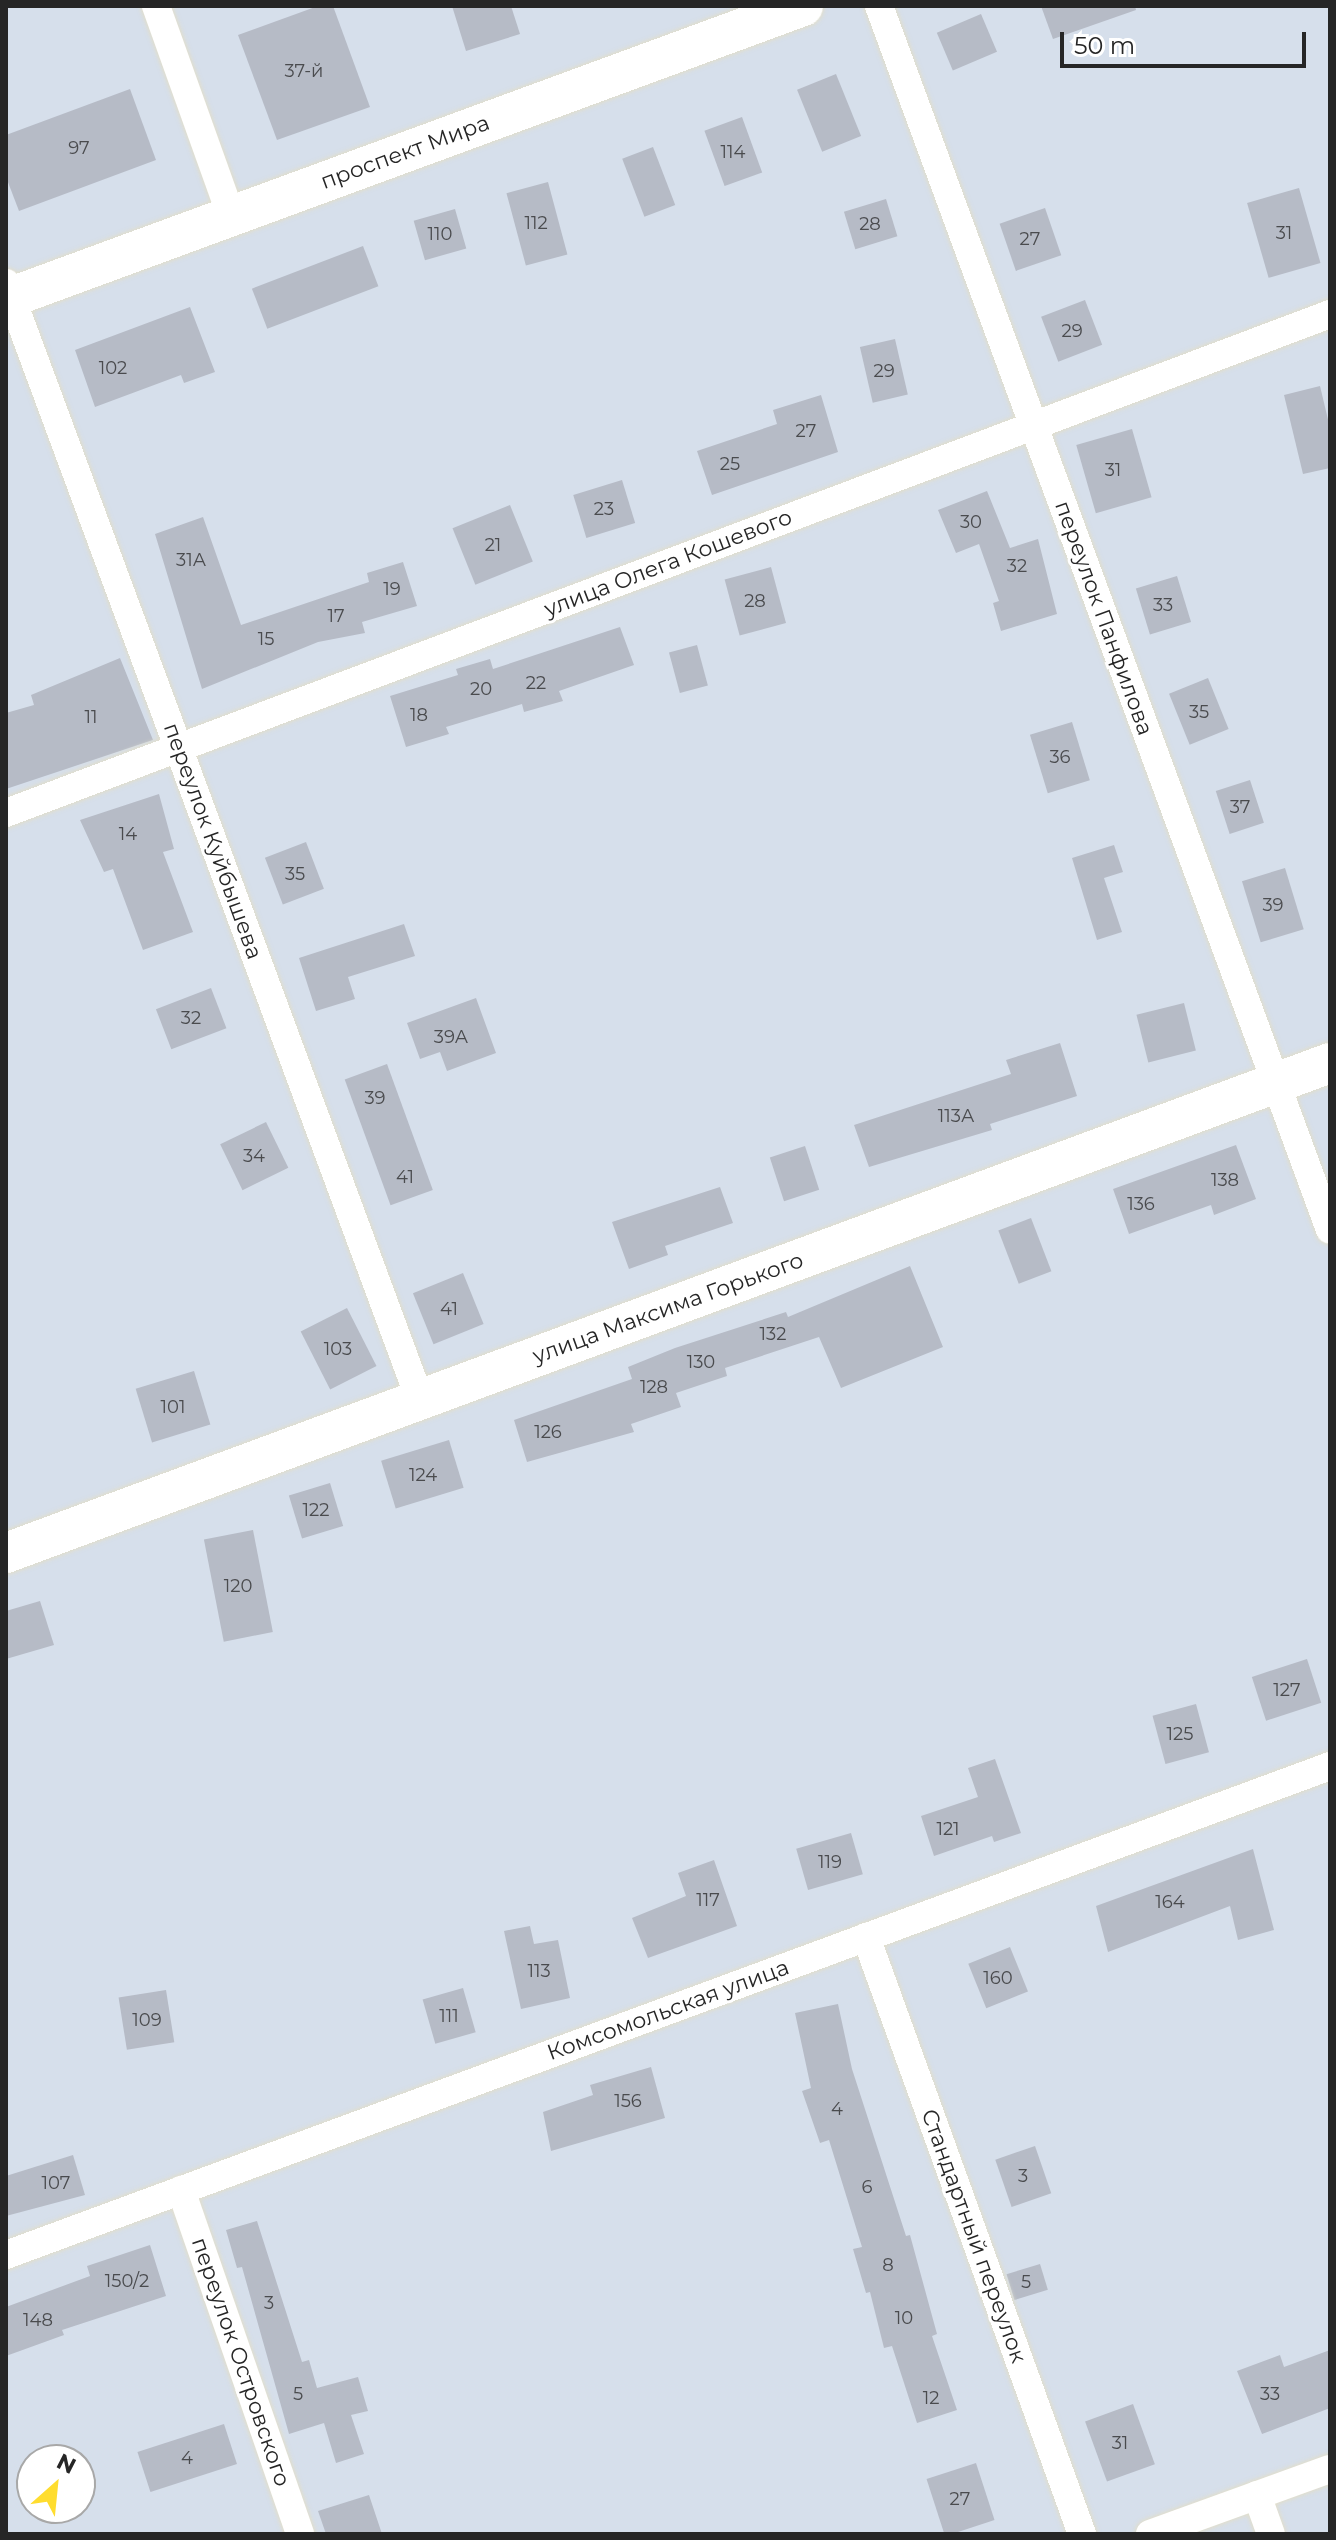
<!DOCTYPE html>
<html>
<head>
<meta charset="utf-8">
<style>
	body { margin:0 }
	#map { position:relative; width:1336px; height:2540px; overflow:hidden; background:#d6dfeb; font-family:Montserrat,sans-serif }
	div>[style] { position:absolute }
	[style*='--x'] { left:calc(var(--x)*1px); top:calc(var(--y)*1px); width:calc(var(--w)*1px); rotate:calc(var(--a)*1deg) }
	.building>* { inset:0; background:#b6bbc6; transform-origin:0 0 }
	.roads { filter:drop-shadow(0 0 2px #e1decc) drop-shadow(0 0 2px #e1decc) }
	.street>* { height:28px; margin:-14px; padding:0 14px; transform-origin:14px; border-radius:14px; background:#fff }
	.secondary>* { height:40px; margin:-20px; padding:0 20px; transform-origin:20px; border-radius:20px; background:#fff }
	span { translate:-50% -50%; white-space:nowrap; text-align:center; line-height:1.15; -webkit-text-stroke:6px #fff; paint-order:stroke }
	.number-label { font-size:18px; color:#4a4b4e }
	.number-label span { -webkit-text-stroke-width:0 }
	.street-label { font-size:22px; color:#262626 }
	.frame { position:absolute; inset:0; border:8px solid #262626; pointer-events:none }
	.north { position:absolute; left:16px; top:2444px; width:80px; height:80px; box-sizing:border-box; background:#fff; border:2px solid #a8a8a8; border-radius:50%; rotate:27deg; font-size:22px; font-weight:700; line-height:32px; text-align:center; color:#262626 }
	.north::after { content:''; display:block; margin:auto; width:28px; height:36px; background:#ffdd2f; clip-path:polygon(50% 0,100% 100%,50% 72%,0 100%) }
	.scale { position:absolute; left:1060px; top:32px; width:246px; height:36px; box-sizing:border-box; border:4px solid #262626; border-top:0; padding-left:10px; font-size:24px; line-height:28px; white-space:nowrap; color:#262626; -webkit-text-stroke:6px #fff; paint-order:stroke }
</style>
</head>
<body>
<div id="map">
	<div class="building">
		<i style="clip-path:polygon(318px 6px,333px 6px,370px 107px,277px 140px,238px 35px)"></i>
		<i style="clip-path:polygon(452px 6px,511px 6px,520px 34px,466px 51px)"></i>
		<i style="clip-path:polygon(1041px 6px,1135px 6px,1136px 10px,1053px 39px)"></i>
		<i style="left:981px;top:14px;width:41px;height:48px;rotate:67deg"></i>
		<i style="left:836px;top:74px;width:67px;height:42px;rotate:68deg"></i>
		<i style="clip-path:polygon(130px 89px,156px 160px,19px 211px,6px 177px,6px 135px)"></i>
		<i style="left:742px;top:117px;width:59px;height:40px;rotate:70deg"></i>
		<i style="left:653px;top:147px;width:62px;height:33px;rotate:69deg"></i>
		<i style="left:548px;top:182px;width:75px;height:43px;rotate:75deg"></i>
		<i style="left:1299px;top:188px;width:78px;height:54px;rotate:74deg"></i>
		<i style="left:886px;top:199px;width:39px;height:44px;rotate:73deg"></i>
		<i style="left:1045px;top:208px;width:50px;height:48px;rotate:71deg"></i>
		<i style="left:455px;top:209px;width:41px;height:43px;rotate:74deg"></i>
		<i style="left:363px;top:246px;width:43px;height:119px;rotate:69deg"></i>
		<i style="left:1085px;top:300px;width:48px;height:47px;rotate:69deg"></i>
		<i style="clip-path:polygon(190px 307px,215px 372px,184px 383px,181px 375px,95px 407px,75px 350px)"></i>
		<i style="left:895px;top:339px;width:57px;height:36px;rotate:77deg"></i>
		<i style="clip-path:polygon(1320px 386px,1330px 428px,1330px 468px,1303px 474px,1284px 395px)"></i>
		<i style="clip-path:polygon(821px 395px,838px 452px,712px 495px,697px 451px,777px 424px,773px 410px)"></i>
		<i style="left:1132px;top:429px;width:71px;height:58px;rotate:74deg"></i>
		<i style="left:622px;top:480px;width:45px;height:51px;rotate:73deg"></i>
		<i style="clip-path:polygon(987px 491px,1010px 548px,1038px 539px,1057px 614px,1001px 631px,993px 603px,999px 601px,979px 544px,956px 553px,938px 510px)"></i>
		<i style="left:510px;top:505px;width:61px;height:62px;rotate:68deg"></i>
		<i style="clip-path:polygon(203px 517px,241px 625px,369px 582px,367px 573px,403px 562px,417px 606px,362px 622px,365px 633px,318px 642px,202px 689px,155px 534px)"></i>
		<i style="left:771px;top:567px;width:58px;height:48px;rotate:75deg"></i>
		<i style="left:1177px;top:576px;width:48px;height:43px;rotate:73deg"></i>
		<i style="clip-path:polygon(620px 627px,634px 665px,559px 691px,563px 701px,524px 712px,522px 704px,446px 727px,449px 734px,406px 747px,390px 696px,458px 675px,456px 669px,490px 659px,493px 669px)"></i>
		<i style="left:697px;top:645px;width:42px;height:29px;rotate:75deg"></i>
		<i style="clip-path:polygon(120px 658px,153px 740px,6px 789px,6px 713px,34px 705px,31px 695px)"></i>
		<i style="left:1208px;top:678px;width:55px;height:42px;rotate:68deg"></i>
		<i style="left:1072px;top:722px;width:61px;height:44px;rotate:73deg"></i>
		<i style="left:1250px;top:780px;width:45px;height:36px;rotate:72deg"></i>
		<i style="clip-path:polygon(159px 794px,174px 849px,163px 852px,193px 932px,143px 950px,113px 869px,104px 872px,80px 820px)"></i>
		<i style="left:306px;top:842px;width:50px;height:44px;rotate:69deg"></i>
		<i style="clip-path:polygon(1114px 845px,1123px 872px,1104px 878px,1122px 932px,1097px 940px,1072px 858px)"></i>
		<i style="left:1285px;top:868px;width:64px;height:45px;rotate:73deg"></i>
		<i style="clip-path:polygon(404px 924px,415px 956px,348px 977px,355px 999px,316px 1011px,299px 958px)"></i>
		<i style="left:211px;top:988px;width:43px;height:59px;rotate:69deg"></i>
		<i style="clip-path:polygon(476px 998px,496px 1053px,447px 1071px,440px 1052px,420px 1059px,407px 1023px)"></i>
		<i style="left:1184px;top:1003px;width:49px;height:49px;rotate:76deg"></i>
		<i style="clip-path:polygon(1060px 1043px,1077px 1096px,990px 1124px,992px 1130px,869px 1167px,854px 1125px,1011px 1074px,1006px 1060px)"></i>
		<i style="left:387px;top:1064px;width:134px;height:45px;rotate:70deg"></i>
		<i style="left:266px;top:1122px;width:51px;height:51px;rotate:64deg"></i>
		<i style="clip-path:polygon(1236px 1145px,1256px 1199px,1214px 1215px,1211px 1205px,1129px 1234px,1113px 1189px)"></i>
		<i style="left:805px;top:1146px;width:46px;height:37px;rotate:72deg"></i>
		<i style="clip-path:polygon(720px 1187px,733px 1223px,665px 1246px,668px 1255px,629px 1269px,612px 1222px)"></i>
		<i style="left:1031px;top:1218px;width:57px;height:35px;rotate:69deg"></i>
		<i style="clip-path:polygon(910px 1266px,943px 1347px,841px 1388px,819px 1337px,725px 1368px,727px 1376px,676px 1393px,681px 1407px,631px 1424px,634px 1432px,527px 1462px,514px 1420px,632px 1379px,628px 1367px,675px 1348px,786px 1312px,788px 1317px)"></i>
		<i style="left:463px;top:1273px;width:55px;height:54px;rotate:68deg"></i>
		<i style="left:347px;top:1308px;width:65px;height:52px;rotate:63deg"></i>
		<i style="left:194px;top:1371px;width:56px;height:61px;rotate:73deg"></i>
		<i style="left:449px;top:1440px;width:50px;height:71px;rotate:73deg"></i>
		<i style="left:330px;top:1483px;width:45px;height:43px;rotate:73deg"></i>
		<i style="left:253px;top:1530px;width:104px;height:50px;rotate:79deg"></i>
		<i style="clip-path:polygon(40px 1601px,54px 1645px,6px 1659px,6px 1611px)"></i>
		<i style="left:1307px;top:1659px;width:46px;height:58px;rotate:72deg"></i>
		<i style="left:1196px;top:1704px;width:50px;height:45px;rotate:75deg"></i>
		<i style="clip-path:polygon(995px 1759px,1021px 1833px,994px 1842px,992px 1836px,934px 1856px,921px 1816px,978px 1797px,968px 1768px)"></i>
		<i style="left:851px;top:1833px;width:43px;height:57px;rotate:74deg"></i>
		<i style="clip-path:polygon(1253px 1849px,1274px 1930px,1238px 1940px,1230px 1906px,1108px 1952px,1096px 1906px)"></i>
		<i style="clip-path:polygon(714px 1860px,737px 1926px,648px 1958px,632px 1918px,686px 1896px,678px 1873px)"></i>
		<i style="clip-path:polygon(530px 1926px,534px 1944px,558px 1940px,570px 1998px,521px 2009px,504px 1931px)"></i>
		<i style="left:1010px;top:1947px;width:48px;height:45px;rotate:68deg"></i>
		<i style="left:463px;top:1988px;width:46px;height:42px;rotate:74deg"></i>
		<i style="left:166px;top:1990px;width:53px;height:48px;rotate:81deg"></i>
		<i style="clip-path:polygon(838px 2004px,852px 2069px,906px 2236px,910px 2235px,937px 2334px,932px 2336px,957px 2410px,917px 2423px,892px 2346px,884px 2348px,870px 2292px,866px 2293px,853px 2249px,862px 2247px,829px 2140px,820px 2143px,802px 2091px,811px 2088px,795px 2013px)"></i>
		<i style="clip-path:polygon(651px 2067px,665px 2118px,551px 2151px,543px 2112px,593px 2095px,590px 2085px)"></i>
		<i style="left:1035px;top:2146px;width:50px;height:42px;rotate:71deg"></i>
		<i style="clip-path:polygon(73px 2155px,85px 2195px,6px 2216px,6px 2176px)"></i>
		<i style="clip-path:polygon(257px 2221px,302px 2362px,309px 2360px,317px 2388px,358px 2377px,368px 2411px,351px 2415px,364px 2454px,336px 2463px,324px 2423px,289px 2434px,242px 2267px,237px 2268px,226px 2230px)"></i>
		<i style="clip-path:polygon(150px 2245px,166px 2296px,62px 2330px,64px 2335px,6px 2356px,6px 2307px,90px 2276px,87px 2266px)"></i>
		<i style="left:1040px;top:2264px;width:27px;height:35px;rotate:73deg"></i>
		<i style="clip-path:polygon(1330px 2350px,1330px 2408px,1262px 2434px,1237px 2371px,1280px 2355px,1284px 2367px)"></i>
		<i style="left:1133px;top:2404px;width:64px;height:51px;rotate:70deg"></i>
		<i style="left:224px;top:2424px;width:42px;height:91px;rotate:72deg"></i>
		<i style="left:976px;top:2463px;width:60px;height:52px;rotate:72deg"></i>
		<i style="clip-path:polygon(369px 2495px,382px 2534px,326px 2534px,318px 2511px)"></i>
	</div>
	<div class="roads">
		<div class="street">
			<i style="--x:156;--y:6;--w:223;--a:70.3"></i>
			<i style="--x:879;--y:6;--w:1304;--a:69.77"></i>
			<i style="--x:6;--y:283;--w:1191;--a:69.66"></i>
			<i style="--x:6;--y:813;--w:1415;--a:-20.65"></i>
			<i style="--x:866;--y:1937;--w:635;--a:70.11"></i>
			<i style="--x:181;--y:2190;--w:364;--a:70.9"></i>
			<i style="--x:6;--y:2255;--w:1411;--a:-20.27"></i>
			<i style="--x:1257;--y:2495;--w:41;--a:70.3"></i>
			<i style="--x:1150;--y:2534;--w:191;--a:-19.9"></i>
		</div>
		<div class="secondary">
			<i style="--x:6;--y:299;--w:849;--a:-20.18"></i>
			<i style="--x:6;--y:1553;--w:1412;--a:-20.31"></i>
		</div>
	</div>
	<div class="number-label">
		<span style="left:304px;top:71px">37-й</span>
		<span style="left:79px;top:148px">97</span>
		<span style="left:733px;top:152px">114</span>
		<span style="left:536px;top:223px">112</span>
		<span style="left:870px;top:224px">28</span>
		<span style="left:1284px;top:233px">31</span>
		<span style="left:440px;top:234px">110</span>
		<span style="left:1030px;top:239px">27</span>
		<span style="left:1072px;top:331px">29</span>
		<span style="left:113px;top:368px">102</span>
		<span style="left:884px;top:371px">29</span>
		<span style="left:806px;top:431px">27</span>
		<span style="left:730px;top:464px">25</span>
		<span style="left:1113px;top:470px">31</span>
		<span style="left:604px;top:509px">23</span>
		<span style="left:971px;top:522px">30</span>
		<span style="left:493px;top:545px">21</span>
		<span style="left:191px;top:560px">31А</span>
		<span style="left:1017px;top:566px">32</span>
		<span style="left:392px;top:589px">19</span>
		<span style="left:755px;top:601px">28</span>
		<span style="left:1163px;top:605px">33</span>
		<span style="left:336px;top:616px">17</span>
		<span style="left:266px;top:639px">15</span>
		<span style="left:536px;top:683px">22</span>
		<span style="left:481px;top:689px">20</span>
		<span style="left:1199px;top:712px">35</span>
		<span style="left:419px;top:715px">18</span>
		<span style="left:91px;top:717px">11</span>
		<span style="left:1060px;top:757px">36</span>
		<span style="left:1240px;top:807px">37</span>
		<span style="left:128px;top:834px">14</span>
		<span style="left:295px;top:874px">35</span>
		<span style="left:1273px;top:905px">39</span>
		<span style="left:191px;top:1018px">32</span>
		<span style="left:451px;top:1037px">39А</span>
		<span style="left:375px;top:1098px">39</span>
		<span style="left:956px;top:1116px">113А</span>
		<span style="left:254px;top:1156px">34</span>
		<span style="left:405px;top:1177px">41</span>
		<span style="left:1225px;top:1180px">138</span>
		<span style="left:1141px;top:1204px">136</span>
		<span style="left:449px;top:1309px">41</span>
		<span style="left:773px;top:1334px">132</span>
		<span style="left:338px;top:1349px">103</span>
		<span style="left:701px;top:1362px">130</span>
		<span style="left:654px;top:1387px">128</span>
		<span style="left:173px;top:1407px">101</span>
		<span style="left:548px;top:1432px">126</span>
		<span style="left:423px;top:1475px">124</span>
		<span style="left:316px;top:1510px">122</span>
		<span style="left:238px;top:1586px">120</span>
		<span style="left:1287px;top:1690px">127</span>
		<span style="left:1180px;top:1734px">125</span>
		<span style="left:948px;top:1829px">121</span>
		<span style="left:830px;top:1862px">119</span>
		<span style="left:708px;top:1900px">117</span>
		<span style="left:1170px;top:1902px">164</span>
		<span style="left:539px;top:1971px">113</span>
		<span style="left:998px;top:1978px">160</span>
		<span style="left:449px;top:2016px">111</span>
		<span style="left:147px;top:2020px">109</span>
		<span style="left:628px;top:2101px">156</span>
		<span style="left:837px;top:2109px">4</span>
		<span style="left:1023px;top:2176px">3</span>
		<span style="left:56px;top:2183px">107</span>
		<span style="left:867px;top:2187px">6</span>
		<span style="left:888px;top:2265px">8</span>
		<span style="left:127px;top:2281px">150/2</span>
		<span style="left:1026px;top:2282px">5</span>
		<span style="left:269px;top:2303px">3</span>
		<span style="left:904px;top:2318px">10</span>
		<span style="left:38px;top:2320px">148</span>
		<span style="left:298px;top:2394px">5</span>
		<span style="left:1270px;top:2394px">33</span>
		<span style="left:931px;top:2398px">12</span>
		<span style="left:1120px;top:2443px">31</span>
		<span style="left:187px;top:2458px">4</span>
		<span style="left:960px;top:2499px">27</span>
	</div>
	<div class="street-label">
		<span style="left:405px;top:152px;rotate:-20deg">проспект Мира</span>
		<span style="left:668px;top:563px;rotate:-21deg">улица Олега Кошевого</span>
		<span style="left:1104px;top:618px;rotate:70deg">переулок Панфилова</span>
		<span style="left:213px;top:841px;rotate:70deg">переулок Куйбышева</span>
		<span style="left:668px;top:1308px;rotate:-20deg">улица Максима Горького</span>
		<span style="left:668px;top:2010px;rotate:-20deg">Комсомольская улица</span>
		<span style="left:974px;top:2236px;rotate:70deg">Стандартный переулок</span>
		<span style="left:241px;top:2362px;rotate:71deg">переулок Островского</span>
	</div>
	<div class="frame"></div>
	<div class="north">N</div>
	<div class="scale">50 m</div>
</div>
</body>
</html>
